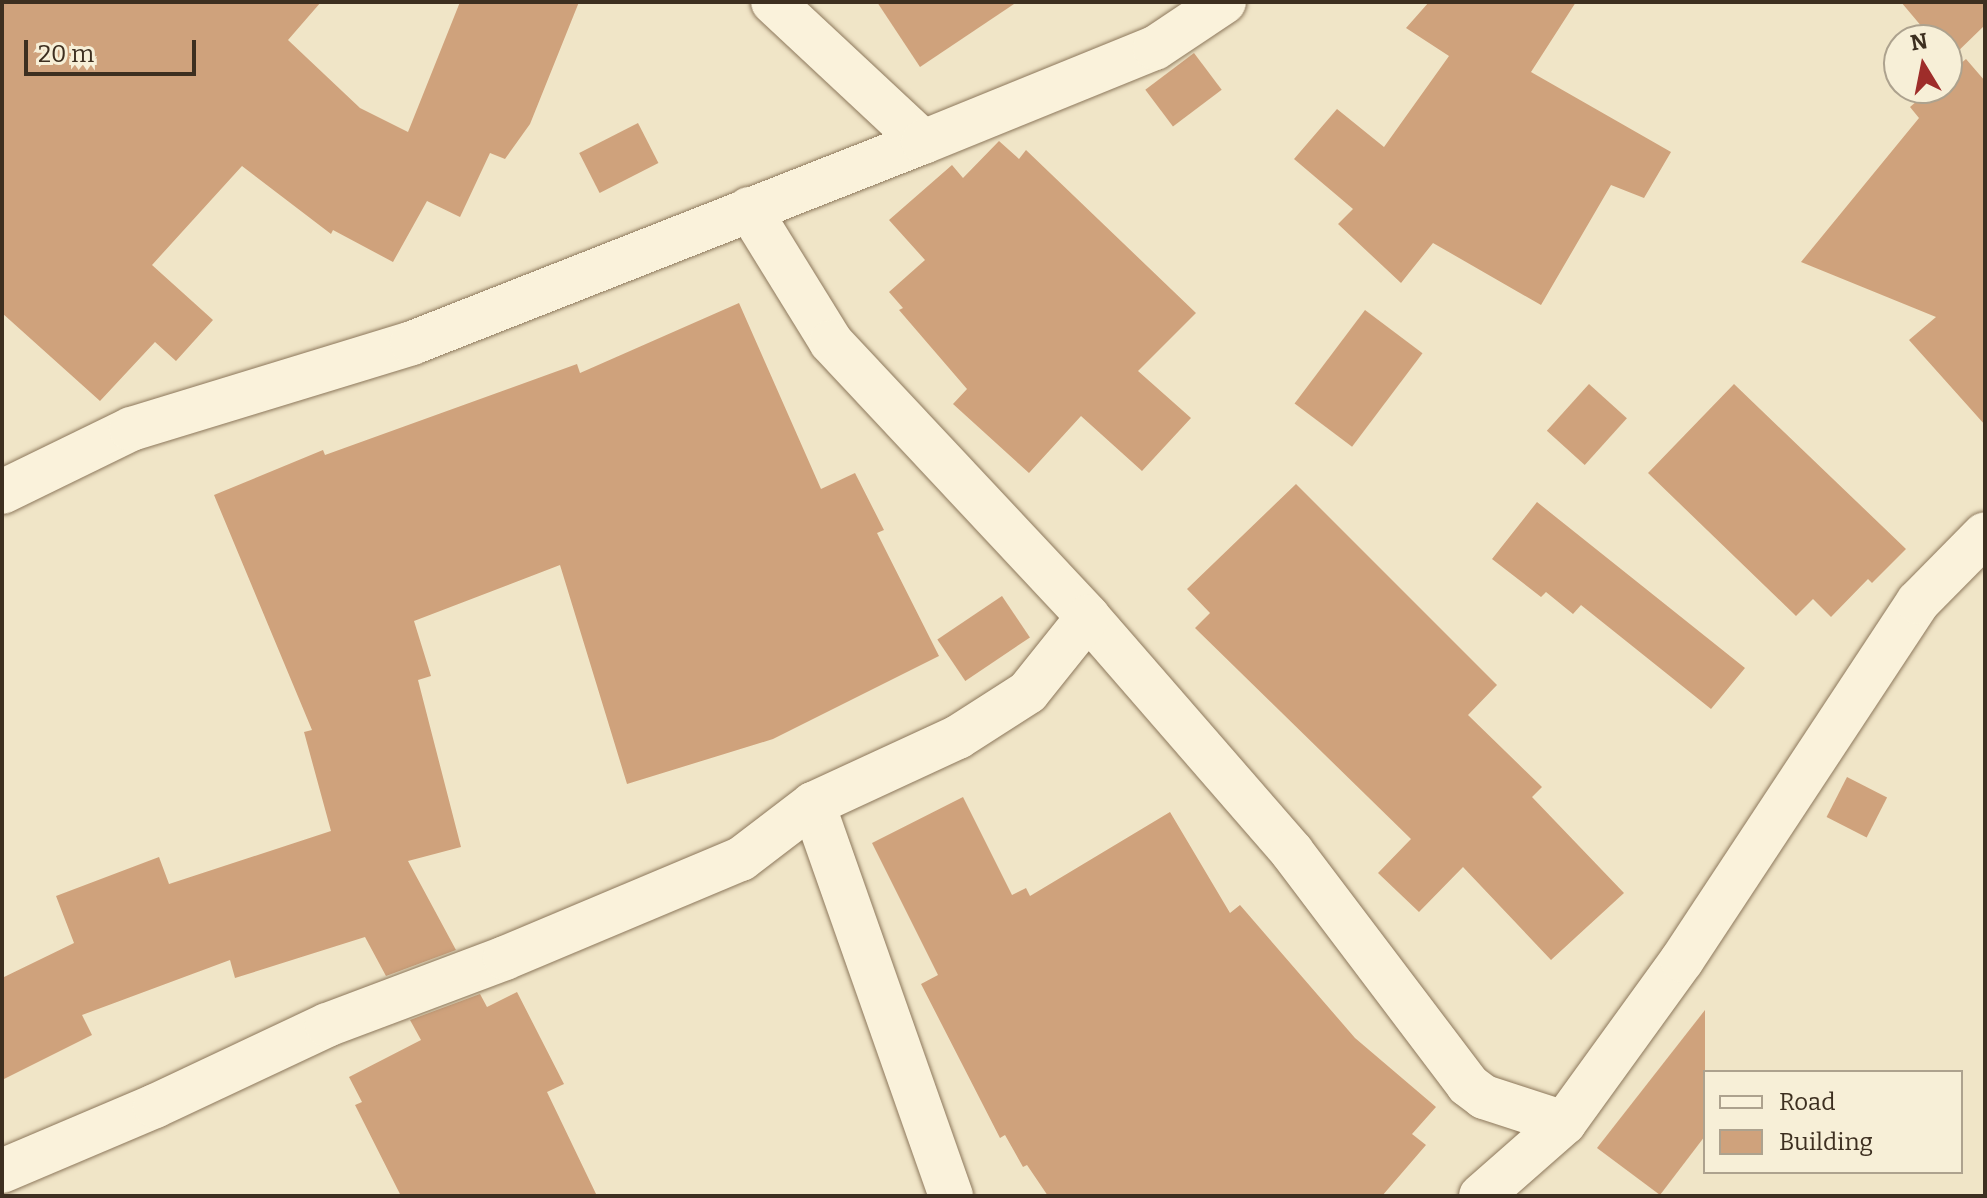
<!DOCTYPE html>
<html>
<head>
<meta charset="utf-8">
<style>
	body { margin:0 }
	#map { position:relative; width:1987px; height:1198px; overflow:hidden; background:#f0e5c7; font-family:Bitter,serif }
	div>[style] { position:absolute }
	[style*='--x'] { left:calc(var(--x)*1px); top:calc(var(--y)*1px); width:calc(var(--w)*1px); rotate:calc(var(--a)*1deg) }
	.building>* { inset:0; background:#cfa27c; transform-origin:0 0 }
	.roads { filter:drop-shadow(0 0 2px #8d785c) drop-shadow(0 0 2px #8d785c) }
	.minor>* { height:44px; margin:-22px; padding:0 22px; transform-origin:22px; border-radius:22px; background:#faf2db }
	span { translate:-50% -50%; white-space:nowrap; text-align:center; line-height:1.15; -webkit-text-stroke:6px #f7efd7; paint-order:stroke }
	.frame { position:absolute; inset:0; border:4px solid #3d2f20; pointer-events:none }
	.legend { position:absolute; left:1703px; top:1070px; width:260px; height:104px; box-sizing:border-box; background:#f7efd7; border:2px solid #ada28e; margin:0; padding:10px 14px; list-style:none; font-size:24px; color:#3d2f20 }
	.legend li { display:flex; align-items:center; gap:16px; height:40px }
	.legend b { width:40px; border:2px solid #ada28e }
	.north { position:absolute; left:1883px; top:24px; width:80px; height:80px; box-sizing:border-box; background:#f7efd7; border:2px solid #ada28e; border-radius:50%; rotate:350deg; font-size:22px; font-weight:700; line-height:32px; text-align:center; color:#3d2f20 }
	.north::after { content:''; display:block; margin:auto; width:28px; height:36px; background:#9e2d2a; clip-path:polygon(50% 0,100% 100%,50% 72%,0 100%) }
	.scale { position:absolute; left:24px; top:40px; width:172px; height:36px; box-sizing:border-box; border:4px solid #3d2f20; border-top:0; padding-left:10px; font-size:24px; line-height:28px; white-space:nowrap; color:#3d2f20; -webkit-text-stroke:6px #f7efd7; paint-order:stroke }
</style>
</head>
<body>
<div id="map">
	<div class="building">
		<i style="clip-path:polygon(2px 2px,321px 2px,288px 40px,360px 108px,408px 132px,460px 2px,579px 2px,530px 124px,505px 159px,490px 153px,460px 217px,427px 201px,393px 262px,333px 230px,331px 234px,242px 166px,152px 265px,213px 320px,176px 361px,155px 342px,100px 401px,2px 313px)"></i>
		<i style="clip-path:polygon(877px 2px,1017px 2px,920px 67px)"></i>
		<i style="clip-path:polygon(1429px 2px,1576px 2px,1531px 72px,1671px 152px,1644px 198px,1611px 185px,1541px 305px,1433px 243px,1401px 283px,1338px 224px,1353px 209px,1294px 159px,1337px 109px,1384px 147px,1449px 56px,1406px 28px)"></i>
		<i style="clip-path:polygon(1901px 2px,1985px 2px,1985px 25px,1949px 60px,1947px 40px,1933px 40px)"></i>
		<i style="left:1194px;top:53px;width:46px;height:61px;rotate:53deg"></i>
		<i style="clip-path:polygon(1966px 59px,1985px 81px,1985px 425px,1909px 340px,1936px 317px,1801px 262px,1919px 118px,1910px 107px,1932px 88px,1947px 88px,1947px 75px)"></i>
		<i style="left:638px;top:123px;width:45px;height:66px;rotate:63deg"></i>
		<i style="clip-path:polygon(999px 141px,1019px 159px,1026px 150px,1196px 313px,1138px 371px,1191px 418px,1142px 471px,1081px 416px,1029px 473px,953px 404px,967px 389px,899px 310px,903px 308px,889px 292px,925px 260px,889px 220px,952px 165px,963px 178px)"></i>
		<i style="clip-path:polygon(739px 303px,821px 489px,855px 473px,884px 530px,877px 533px,939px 656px,773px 739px,627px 784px,560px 565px,414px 621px,431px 676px,418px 680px,461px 847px,408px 861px,456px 950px,386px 976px,365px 937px,235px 978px,230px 960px,82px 1015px,92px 1035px,2px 1080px,2px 978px,74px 943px,56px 896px,159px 857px,169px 884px,331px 831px,304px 732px,312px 730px,214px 495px,323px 450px,325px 455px,577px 364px,580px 373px)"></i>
		<i style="left:1365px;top:310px;width:72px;height:117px;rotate:37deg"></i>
		<i style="left:1589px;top:384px;width:51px;height:63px;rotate:42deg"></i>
		<i style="clip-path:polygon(1734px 384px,1906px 549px,1872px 583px,1868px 579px,1831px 617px,1813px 599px,1796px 616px,1648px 473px)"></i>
		<i style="clip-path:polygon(1296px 484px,1497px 685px,1468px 715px,1542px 787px,1532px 797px,1624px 893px,1551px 960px,1463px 867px,1419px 912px,1378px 873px,1411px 839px,1195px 628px,1210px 613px,1187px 589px)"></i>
		<i style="clip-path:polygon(1537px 502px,1745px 668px,1711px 709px,1581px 605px,1573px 614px,1546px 592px,1541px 597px,1492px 559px)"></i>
		<i style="left:1002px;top:596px;width:50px;height:78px;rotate:56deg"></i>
		<i style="left:1847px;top:777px;width:45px;height:45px;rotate:27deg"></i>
		<i style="clip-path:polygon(963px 797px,1012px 895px,1026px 888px,1030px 896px,1170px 812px,1230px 913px,1240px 905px,1355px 1038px,1436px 1107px,1412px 1134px,1426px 1145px,1382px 1196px,1048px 1196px,1027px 1165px,1023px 1167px,1005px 1135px,1000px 1138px,921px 984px,938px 975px,872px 843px)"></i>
		<i style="clip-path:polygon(517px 992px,564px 1084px,547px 1092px,597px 1196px,401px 1196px,355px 1105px,362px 1102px,349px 1077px,421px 1040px,410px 1020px,480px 994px,487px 1007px)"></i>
		<i style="clip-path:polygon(1705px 1010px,1705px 1136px,1660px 1195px,1597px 1148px)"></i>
	</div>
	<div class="roads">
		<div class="minor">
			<i style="--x:773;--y:2;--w:205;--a:43"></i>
			<i style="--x:749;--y:209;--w:156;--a:58.3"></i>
			<i style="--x:831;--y:342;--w:376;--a:46.9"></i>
			<i style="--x:1088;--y:617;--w:311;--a:49"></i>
			<i style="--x:1292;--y:852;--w:292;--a:52.9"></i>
			<i style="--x:1468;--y:1085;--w:20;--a:37"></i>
			<i style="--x:1484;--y:1097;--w:84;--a:18"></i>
			<i style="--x:1564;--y:1123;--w:201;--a:-54.1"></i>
			<i style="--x:1682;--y:960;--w:429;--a:-56.6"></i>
			<i style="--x:1918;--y:602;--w:95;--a:-45.4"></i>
			<i style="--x:2;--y:492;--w:144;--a:-26"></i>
			<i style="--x:131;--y:429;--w:294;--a:-17"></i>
			<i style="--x:412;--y:343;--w:549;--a:-21.47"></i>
			<i style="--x:923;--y:142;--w:250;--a:-22.1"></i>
			<i style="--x:1155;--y:48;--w:83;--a:-33.7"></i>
			<i style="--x:813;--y:804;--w:416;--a:70.6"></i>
			<i style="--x:2;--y:1171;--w:166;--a:-23"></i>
			<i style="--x:155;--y:1106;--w:190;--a:-25.2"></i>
			<i style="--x:327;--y:1025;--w:190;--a:-20.6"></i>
			<i style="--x:505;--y:958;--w:256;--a:-22.8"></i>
			<i style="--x:741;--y:859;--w:91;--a:-37.4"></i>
			<i style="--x:813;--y:804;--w:160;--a:-24.8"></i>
			<i style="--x:958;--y:737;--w:83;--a:-32.7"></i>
			<i style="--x:1028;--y:692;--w:96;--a:-51.3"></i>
			<i style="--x:1481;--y:1196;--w:111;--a:-41.3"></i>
		</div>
	</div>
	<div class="frame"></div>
	<ul class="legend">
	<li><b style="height:10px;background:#faf2db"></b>Road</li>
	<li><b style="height:22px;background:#cfa27c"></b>Building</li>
	</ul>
	<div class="north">N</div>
	<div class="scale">20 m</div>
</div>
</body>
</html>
